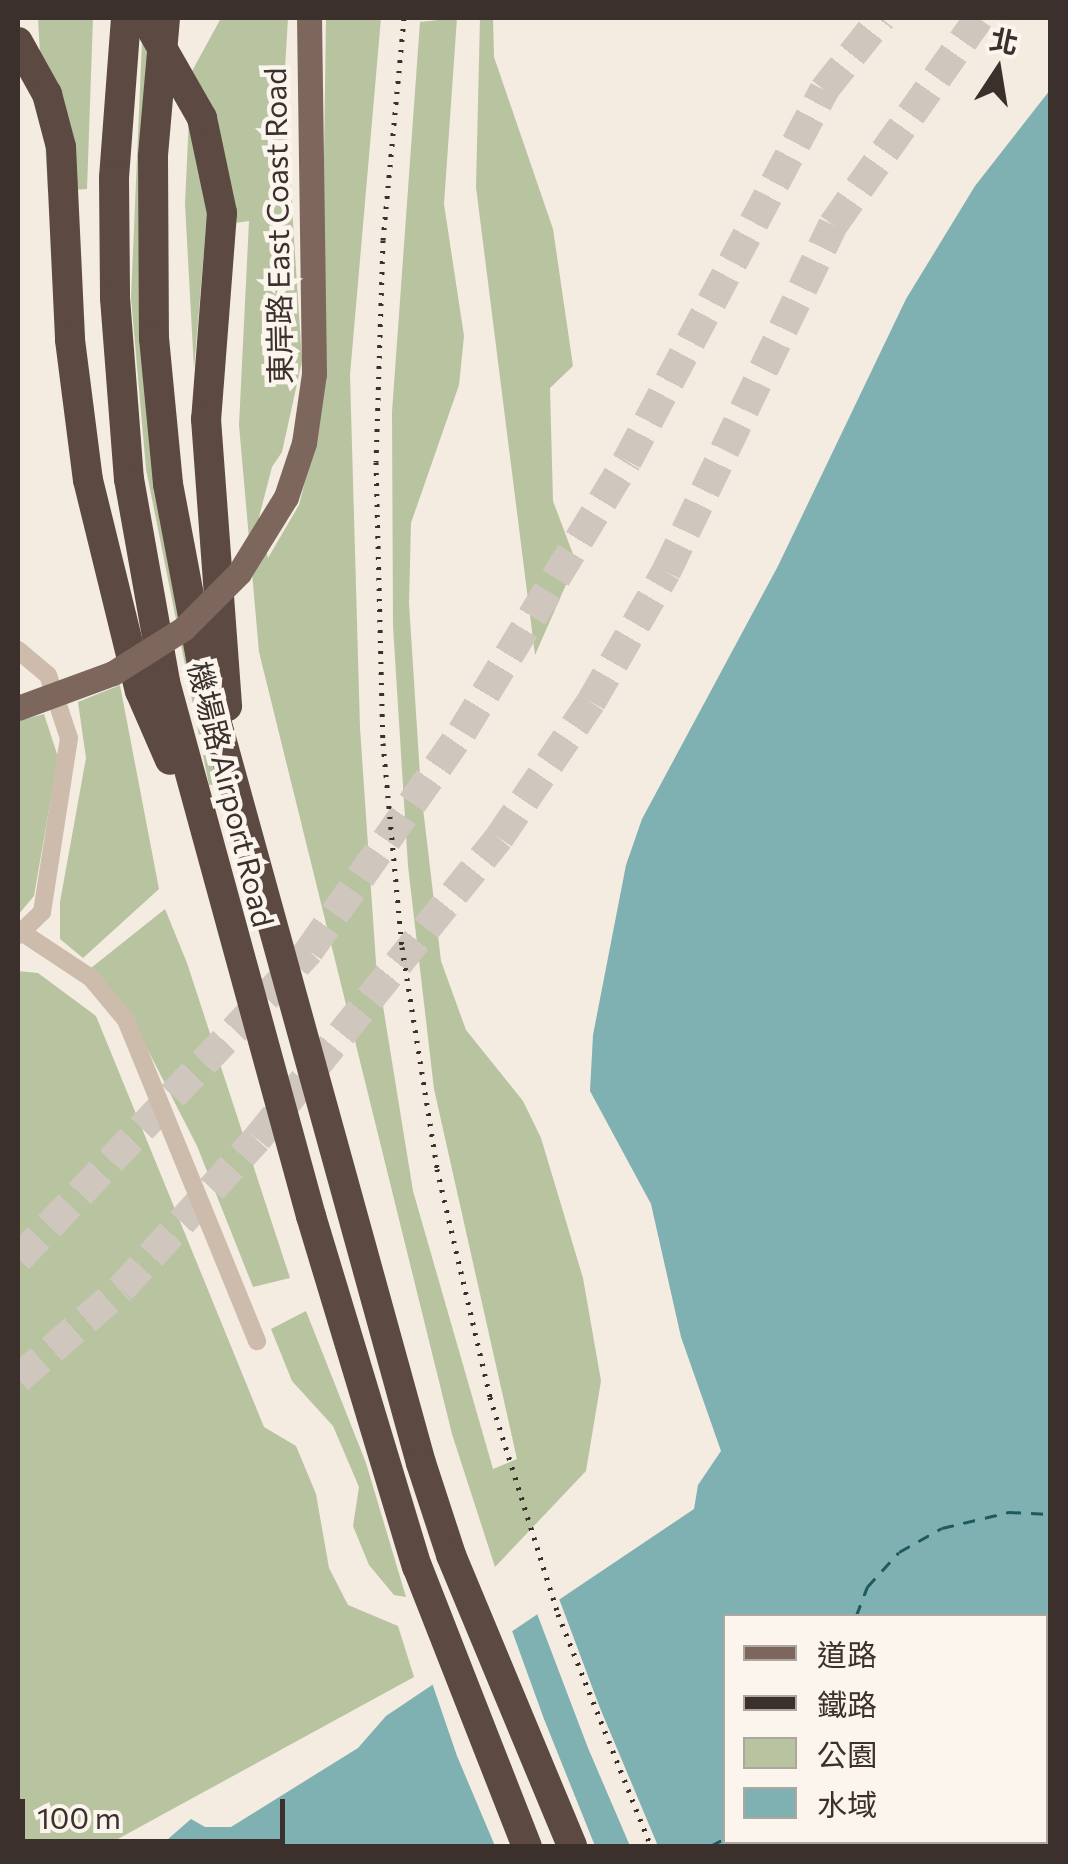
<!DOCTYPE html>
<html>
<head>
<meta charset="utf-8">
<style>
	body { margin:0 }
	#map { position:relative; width:1068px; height:1864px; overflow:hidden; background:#f4ebe1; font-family:Commissioner,"Noto Sans TC",sans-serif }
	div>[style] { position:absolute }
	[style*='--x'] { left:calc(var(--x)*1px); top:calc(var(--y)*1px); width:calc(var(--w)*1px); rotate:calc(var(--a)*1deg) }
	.green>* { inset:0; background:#b8c4a0 }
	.water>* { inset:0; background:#7fb0b2 }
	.pier>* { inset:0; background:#f4ebe1 }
	.ferry>* { height:2.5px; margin-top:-1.25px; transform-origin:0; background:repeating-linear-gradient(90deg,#1f5a5e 0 12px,transparent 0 22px) }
	.highway-tunnel>* { height:30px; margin-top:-15px; transform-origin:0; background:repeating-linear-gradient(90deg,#cfc6bd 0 30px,transparent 0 45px) }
	.street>* { height:18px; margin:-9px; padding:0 9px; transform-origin:9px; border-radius:9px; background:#cdbbac }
	.primary>* { height:25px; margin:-12.5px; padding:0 12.5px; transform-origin:12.5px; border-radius:12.5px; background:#7d675c }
	.highway>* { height:30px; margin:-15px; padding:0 15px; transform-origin:15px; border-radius:15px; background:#5c4a42 }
	.rail>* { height:5px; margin-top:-2.5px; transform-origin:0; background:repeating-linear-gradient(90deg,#3b302b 0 2.5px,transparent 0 10.5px) }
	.primary-bridge>* { height:25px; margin:-12.5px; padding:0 12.5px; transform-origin:12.5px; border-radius:12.5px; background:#7d675c }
	.highway-bridge>* { height:30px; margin:-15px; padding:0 15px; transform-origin:15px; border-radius:15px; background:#5c4a42 }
	span { translate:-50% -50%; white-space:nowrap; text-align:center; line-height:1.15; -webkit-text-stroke:9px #fbf5ee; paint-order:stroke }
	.street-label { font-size:30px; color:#3b302b }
	.frame { position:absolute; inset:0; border:20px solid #3b302b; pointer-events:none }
	.legend { position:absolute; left:723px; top:1614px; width:325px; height:230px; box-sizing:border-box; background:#fbf5ee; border:2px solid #aea6a0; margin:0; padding:12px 18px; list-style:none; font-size:30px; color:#3b302b }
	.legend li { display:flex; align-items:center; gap:20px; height:50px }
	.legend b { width:50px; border:2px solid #aea6a0 }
	.north { position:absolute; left:948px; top:20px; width:100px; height:100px; -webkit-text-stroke:8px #fbf5ee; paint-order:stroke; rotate:12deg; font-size:28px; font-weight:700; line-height:40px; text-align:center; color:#3b302b }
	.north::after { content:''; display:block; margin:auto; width:35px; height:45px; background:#3b302b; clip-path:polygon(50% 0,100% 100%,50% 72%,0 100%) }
	.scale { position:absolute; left:20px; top:1799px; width:265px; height:45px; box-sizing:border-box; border:5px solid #3b302b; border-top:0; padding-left:12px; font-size:30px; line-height:35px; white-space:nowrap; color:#3b302b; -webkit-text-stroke:8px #fbf5ee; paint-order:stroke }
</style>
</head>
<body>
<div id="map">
	<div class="green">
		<i style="clip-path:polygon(38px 18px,93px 18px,87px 189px,48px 192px)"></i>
		<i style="clip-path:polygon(143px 18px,155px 18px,142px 298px,223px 783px,209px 785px,146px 469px,131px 298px)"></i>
		<i style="clip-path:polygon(221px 18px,288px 18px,284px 85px,302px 361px,282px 452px,272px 467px,259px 517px,268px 558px,299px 505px,320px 423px,326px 18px,381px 18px,350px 375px,360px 728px,376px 963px,413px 1191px,493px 1469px,517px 1459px,434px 1089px,408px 866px,393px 626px,392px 412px,420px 22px,457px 18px,444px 204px,464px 336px,459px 385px,411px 523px,409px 603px,421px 791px,441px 961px,466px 1030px,523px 1101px,541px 1138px,583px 1278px,601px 1381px,586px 1471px,495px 1567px,452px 1434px,259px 652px,239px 425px,249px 221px,206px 227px,194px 369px,185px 204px,191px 73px)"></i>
		<i style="clip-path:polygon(480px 18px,493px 18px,494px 57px,553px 229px,573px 366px,550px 388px,553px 501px,576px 562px,535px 655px,476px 187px)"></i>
		<i style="clip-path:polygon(120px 685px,159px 889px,83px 958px,60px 939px,60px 902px,86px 758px,78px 702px)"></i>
		<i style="clip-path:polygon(44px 714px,58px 757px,34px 896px,18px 915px,18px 721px)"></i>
		<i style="clip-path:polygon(165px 909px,187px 963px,290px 1278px,253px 1287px,197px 1146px,130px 1015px,91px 968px)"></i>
		<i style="clip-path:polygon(18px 971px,38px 973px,96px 1016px,264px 1427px,296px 1446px,316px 1494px,329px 1568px,348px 1605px,398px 1626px,414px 1677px,105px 1846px,18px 1846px)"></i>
		<i style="clip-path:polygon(306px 1311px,366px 1463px,406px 1597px,394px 1595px,369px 1565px,353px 1526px,359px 1487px,333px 1426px,292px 1381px,271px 1329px)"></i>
	</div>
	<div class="water">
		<i style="clip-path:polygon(evenodd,1050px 90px,1050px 1846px,160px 1846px,191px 1819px,205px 1827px,231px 1827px,358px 1748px,386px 1716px,694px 1509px,698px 1485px,721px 1451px,681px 1337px,651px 1204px,590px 1091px,593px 1035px,626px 865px,642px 819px,778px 566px,906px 299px,975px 186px,1050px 90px,726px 1616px,1046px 1616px,1046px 1842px,726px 1842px,726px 1616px)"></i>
	</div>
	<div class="pier">
		<i style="clip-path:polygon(558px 1596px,600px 1708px,658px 1846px,630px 1846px,588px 1748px,536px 1611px)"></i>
		<i style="clip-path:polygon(511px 1628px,544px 1719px,595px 1846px,495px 1846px,457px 1756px,431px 1680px)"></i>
	</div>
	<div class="ferry">
		<i style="--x:856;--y:1616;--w:31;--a:-69"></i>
		<i style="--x:867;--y:1587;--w:47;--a:-47.6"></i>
		<i style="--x:899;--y:1552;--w:49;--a:-29.2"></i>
		<i style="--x:942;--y:1528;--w:69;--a:-13.4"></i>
		<i style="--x:1009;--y:1512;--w:41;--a:2.8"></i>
		<i style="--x:710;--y:1846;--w:18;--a:-27"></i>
	</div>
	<div class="highway-tunnel">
		<i style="--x:18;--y:1259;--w:424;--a:-46.6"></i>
		<i style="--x:309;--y:951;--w:267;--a:-55.1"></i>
		<i style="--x:462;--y:732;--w:317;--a:-58.7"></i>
		<i style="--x:627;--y:461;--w:420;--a:-62"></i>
		<i style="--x:824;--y:90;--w:92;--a:-51.6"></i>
		<i style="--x:18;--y:1379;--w:137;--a:-41.1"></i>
		<i style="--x:121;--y:1289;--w:202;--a:-47.8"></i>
		<i style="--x:257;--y:1139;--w:386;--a:-51.2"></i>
		<i style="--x:499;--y:838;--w:164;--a:-55.9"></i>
		<i style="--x:591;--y:702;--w:150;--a:-60"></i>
		<i style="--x:666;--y:572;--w:385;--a:-64.3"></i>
		<i style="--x:833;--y:225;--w:253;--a:-54.8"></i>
	</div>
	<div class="street">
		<i style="--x:18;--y:650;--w:39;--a:40"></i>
		<i style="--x:48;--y:675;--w:66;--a:71.6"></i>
		<i style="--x:69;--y:738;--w:176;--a:98.8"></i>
		<i style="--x:42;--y:912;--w:33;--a:136"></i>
		<i style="--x:23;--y:933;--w:82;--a:33.5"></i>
		<i style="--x:91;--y:978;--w:55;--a:50.2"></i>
		<i style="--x:126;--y:1020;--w:347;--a:67.8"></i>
	</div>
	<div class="primary">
		<i style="--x:286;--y:497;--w:57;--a:-71.6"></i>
		<i style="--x:304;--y:443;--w:70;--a:-81.8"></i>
		<i style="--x:314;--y:374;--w:356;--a:-90.8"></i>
	</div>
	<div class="highway">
		<i style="--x:126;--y:18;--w:160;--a:94.3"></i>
		<i style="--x:114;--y:178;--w:120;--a:89.5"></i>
		<i style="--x:115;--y:298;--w:182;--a:85.6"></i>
		<i style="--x:129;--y:479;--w:206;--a:79.9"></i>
		<i style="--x:165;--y:682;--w:554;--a:74.71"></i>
		<i style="--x:311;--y:1216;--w:366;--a:73.2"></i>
		<i style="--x:417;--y:1566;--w:301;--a:68.6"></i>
		<i style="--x:165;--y:18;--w:139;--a:95"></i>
		<i style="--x:153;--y:156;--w:182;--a:89.7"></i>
		<i style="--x:154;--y:338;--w:147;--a:84.5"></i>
		<i style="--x:168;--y:484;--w:199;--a:79.3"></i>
		<i style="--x:205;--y:680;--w:812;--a:74.58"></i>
		<i style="--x:421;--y:1463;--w:97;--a:71.9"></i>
		<i style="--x:451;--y:1555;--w:315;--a:67.4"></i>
		<i style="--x:18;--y:42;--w:60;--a:60.9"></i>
		<i style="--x:47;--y:94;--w:55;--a:75.2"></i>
		<i style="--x:61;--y:147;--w:193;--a:87.3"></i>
		<i style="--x:70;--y:340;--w:141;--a:82.7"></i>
		<i style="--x:88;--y:480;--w:217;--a:76.2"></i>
		<i style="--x:140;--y:691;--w:75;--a:66.5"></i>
		<i style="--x:202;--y:118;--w:97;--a:78.1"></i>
		<i style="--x:222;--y:213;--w:207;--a:94.4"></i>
		<i style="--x:206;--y:419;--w:288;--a:85.8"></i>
	</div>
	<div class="rail">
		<i style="--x:404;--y:18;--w:223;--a:95.4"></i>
		<i style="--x:383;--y:240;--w:222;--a:91.8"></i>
		<i style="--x:376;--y:462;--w:281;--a:88.6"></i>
		<i style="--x:383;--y:743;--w:205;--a:84.7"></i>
		<i style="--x:402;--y:947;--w:225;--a:81"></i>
		<i style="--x:437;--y:1169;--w:234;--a:76.9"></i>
		<i style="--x:490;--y:1397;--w:227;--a:72.6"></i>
		<i style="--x:558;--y:1614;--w:250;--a:68.2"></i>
	</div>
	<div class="primary-bridge">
		<i style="--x:18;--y:708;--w:101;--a:-20.2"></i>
		<i style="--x:113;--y:673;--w:83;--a:-32.2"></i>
		<i style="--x:183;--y:629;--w:79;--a:-45"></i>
		<i style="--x:239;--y:573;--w:89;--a:-58.3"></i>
	</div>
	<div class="highway-bridge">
		<i style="--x:145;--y:18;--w:115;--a:60.3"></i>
	</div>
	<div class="street-label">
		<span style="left:277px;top:226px;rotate:-91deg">東岸路 East Coast Road</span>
		<span style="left:232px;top:794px;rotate:76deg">機場路 Airport Road</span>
	</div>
	<div class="frame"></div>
	<ul class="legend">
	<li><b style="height:12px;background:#7d675c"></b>道路</li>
	<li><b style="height:12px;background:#3b302b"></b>鐵路</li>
	<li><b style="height:28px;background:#b8c4a0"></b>公園</li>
	<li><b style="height:28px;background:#7fb0b2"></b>水域</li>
	</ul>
	<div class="north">北</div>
	<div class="scale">100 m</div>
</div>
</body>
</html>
